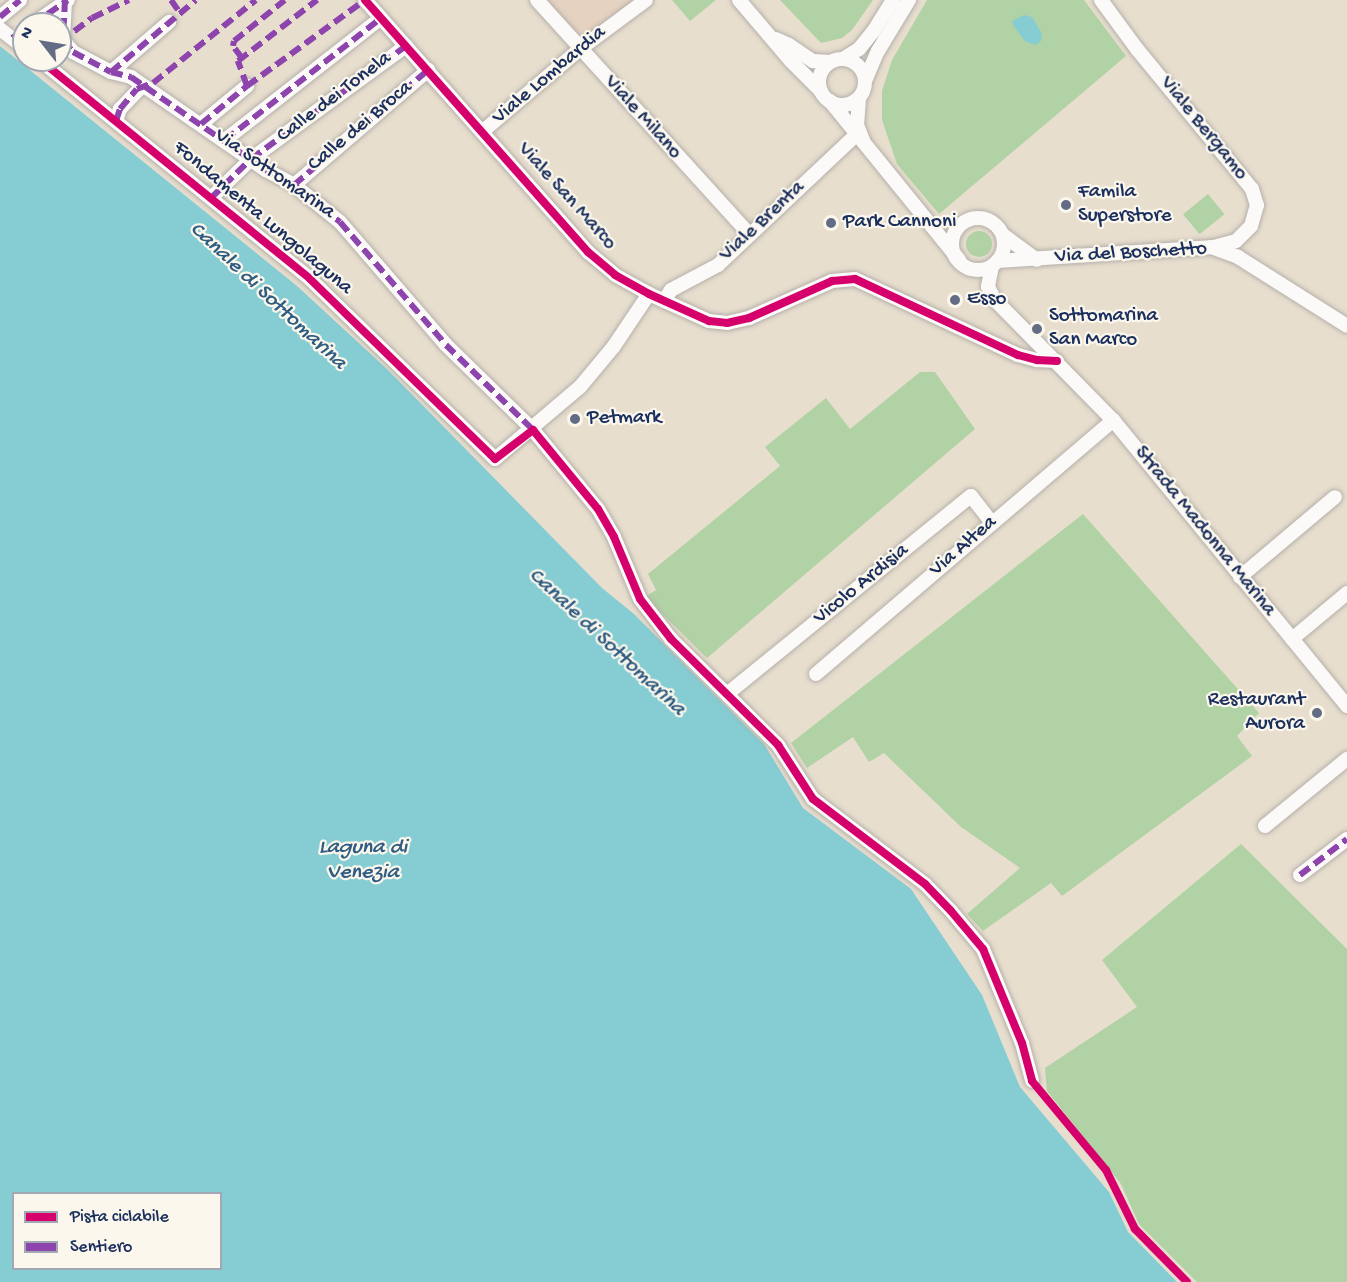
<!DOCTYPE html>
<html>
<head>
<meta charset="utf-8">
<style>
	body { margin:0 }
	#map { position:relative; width:1347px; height:1282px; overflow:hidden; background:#e8dece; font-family:"Gochi Hand",sans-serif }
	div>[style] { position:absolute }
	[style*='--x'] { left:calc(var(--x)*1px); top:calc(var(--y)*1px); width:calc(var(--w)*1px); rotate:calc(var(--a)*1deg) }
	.built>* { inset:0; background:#e5d2c1 }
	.green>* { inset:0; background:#b1d2a4; transform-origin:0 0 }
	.round { border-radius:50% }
	.water>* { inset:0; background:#85ccd3 }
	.roads { filter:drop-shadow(0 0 2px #b4b0aa) drop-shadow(0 0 2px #b4b0aa) }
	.minor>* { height:14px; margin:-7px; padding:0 7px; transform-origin:7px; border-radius:7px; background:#fcfaf8 }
	.minor>.ring { margin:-7px; padding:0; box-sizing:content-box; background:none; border:14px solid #fcfaf8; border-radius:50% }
	.quiet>* { height:6px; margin-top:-3px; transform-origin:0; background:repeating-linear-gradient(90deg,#8e44ad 0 12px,transparent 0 18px) }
	.cycleway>* { height:8px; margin:-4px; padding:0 4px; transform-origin:4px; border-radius:4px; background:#d6006c }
	.dots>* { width:16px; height:16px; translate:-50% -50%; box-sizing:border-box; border:3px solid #fbf7ec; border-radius:50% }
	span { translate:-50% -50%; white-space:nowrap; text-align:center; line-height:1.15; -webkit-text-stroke:4.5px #fbf7ec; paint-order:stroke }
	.street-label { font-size:21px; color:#1b2f5e }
	.poi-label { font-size:21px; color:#1b2f5e }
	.left { translate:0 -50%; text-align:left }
	.right { translate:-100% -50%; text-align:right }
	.water-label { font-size:22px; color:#2e5c82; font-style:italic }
	.legend { position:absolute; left:12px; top:1192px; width:210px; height:78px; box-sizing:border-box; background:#fbf7ec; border:2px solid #a1a7b3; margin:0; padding:8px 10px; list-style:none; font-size:18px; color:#1b2f5e }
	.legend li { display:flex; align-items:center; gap:12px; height:30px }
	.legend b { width:30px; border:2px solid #a1a7b3 }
	.north { position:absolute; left:12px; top:12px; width:60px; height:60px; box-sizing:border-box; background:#fbf7ec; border:2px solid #a1a7b3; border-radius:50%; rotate:301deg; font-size:16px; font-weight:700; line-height:24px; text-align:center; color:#1b2f5e }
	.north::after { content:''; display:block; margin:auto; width:21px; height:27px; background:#636c85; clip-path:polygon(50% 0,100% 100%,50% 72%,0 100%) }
</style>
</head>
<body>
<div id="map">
	<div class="built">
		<i style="clip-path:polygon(544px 0,637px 0,586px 39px,565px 25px)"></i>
	</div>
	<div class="green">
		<i style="clip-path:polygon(672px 0,716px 0,690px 21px)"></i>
		<i style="clip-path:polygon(780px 0,873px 0,852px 30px,842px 38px,821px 43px)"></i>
		<i style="clip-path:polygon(927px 0,1084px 0,1126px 56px,939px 214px,897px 164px,882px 120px,882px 91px,892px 60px)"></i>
		<i style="left:1208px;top:194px;width:26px;height:32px;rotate:51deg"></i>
		<i class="round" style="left:966px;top:231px;width:26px;height:26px"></i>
		<i style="clip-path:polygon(920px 372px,935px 372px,975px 429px,707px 658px,645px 597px,656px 590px,648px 574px,780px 466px,765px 447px,826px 398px,850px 429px)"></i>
		<i style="clip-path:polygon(1083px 514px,1259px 713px,1237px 736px,1252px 756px,1062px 896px,1051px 883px,983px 931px,967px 914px,1020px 868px,961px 827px,884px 753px,869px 762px,853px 737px,807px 768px,791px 743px)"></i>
		<i style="clip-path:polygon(1241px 844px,1347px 949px,1347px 1282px,1197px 1282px,1139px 1224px,1121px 1184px,1047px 1091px,1045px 1068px,1137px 1007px,1102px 960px)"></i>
	</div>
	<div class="water">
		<i style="clip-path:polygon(1024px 15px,1032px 17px,1042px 34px,1041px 41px,1035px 45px,1025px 41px,1013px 25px,1012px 21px)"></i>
		<i style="clip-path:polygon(evenodd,0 46px,297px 286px,387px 369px,602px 588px,634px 614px,764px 744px,803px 808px,911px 889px,982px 995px,1020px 1087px,1109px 1192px,1128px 1232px,1177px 1282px,0 1282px,0 46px,14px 1194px,220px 1194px,220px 1268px,14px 1268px,14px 1194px)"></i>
	</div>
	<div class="roads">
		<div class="minor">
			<i style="--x:65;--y:0;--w:40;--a:92.9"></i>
			<i style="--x:63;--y:40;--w:16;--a:50"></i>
			<i style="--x:73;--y:52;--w:43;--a:27.8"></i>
			<i style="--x:111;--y:72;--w:21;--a:14"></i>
			<i style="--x:131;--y:77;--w:164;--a:34.6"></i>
			<i style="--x:266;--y:170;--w:32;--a:28"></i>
			<i style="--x:294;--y:185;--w:59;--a:38.8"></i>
			<i style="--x:340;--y:222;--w:162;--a:49.2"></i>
			<i style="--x:446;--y:345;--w:122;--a:44.3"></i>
			<i style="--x:533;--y:430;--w:102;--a:50.6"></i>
			<i style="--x:598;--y:509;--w:32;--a:60"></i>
			<i style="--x:614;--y:537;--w:67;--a:67.2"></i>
			<i style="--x:640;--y:599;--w:51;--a:52.2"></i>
			<i style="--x:671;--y:639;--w:151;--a:44.7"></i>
			<i style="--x:778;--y:745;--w:64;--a:57.1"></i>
			<i style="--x:813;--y:799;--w:141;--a:37.2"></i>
			<i style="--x:925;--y:884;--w:37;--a:46"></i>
			<i style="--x:951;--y:911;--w:50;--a:49.9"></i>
			<i style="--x:983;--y:949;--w:102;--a:67.5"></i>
			<i style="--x:1022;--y:1043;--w:39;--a:75"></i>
			<i style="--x:365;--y:0;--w:337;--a:48.5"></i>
			<i style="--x:588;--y:252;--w:35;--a:40"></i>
			<i style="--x:615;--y:275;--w:39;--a:29"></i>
			<i style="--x:649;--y:294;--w:66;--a:24.2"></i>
			<i style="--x:709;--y:321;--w:18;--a:6"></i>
			<i style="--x:727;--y:323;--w:23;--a:-13"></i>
			<i style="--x:749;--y:318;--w:91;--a:-24"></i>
			<i style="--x:832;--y:281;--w:23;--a:-5"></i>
			<i style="--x:855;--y:279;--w:180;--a:25"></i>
			<i style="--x:1018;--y:355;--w:20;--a:15"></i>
			<i style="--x:1037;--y:360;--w:20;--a:3"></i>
			<i style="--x:537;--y:0;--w:317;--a:47.8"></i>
			<i style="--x:739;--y:0;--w:80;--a:49.6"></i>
			<i style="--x:791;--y:61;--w:42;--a:45"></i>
			<i style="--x:1101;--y:0;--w:61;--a:53.7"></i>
			<i style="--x:1137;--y:49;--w:181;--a:50.6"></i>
			<i style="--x:1252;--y:189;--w:17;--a:73"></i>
			<i style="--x:1257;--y:205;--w:22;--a:106"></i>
			<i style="--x:1251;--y:226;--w:21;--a:135"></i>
			<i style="--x:1236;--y:241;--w:24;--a:165"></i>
			<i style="--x:0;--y:17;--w:26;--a:-40"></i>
			<i style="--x:33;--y:24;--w:42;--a:-34.4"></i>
			<i style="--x:0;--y:29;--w:31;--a:38"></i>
			<i style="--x:776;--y:39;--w:14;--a:25"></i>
			<i style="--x:789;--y:45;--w:29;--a:34"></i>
			<i style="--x:813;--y:61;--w:17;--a:3"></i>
			<i style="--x:843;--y:59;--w:19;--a:-32"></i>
			<i style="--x:859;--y:49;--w:22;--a:-51"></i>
			<i style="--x:873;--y:32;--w:38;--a:-58"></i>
			<i class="ring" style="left:819px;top:59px;width:32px;height:32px"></i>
			<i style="--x:40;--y:60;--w:348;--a:39"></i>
			<i style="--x:310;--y:279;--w:258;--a:44.2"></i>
			<i style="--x:495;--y:459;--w:111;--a:-40.3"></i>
			<i style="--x:580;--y:387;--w:53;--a:-50.3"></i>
			<i style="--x:614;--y:346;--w:63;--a:-56.1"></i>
			<i style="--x:111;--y:72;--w:77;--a:-40.8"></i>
			<i style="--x:865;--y:81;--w:33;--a:-67"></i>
			<i style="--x:878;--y:51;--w:60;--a:-58.7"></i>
			<i style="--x:859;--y:98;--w:27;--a:94"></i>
			<i style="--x:857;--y:125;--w:16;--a:68"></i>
			<i style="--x:830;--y:101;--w:205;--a:50.9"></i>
			<i style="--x:116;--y:121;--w:13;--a:-72"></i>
			<i style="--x:120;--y:109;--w:33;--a:-46"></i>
			<i style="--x:201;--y:124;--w:60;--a:-39.6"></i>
			<i style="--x:483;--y:131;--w:127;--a:-40.2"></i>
			<i style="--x:580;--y:49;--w:82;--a:-36.6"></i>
			<i style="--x:225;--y:140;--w:198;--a:-38"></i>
			<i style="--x:294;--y:185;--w:177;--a:-40.6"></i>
			<i style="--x:211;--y:198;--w:56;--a:-44.3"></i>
			<i style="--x:251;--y:159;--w:192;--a:-36.1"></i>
			<i class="ring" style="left:952px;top:218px;width:38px;height:38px"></i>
			<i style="--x:1003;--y:235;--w:42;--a:36.3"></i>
			<i style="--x:997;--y:261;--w:214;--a:-3.7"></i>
			<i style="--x:1211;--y:247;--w:29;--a:20"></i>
			<i style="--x:1238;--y:257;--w:129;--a:32.3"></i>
			<i style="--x:992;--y:266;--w:21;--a:101"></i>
			<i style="--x:988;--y:287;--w:15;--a:62"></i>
			<i style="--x:995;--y:300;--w:168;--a:45.5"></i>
			<i style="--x:1113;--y:420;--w:370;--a:50.7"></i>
			<i style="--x:664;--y:301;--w:13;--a:-58"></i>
			<i style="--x:671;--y:290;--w:53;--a:-28"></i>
			<i style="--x:718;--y:265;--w:190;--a:-43.3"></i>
			<i style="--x:1240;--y:577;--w:124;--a:-40.1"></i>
			<i style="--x:1292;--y:639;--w:72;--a:-39.9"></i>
			<i style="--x:816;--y:674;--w:391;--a:-40.5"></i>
			<i style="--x:727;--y:694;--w:314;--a:-39.1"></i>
			<i style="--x:971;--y:496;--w:34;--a:52"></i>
			<i style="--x:1265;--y:826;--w:106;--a:-39.3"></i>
			<i style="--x:1300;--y:875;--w:59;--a:-37.5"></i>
		</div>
	</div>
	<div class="quiet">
		<i style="--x:65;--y:0;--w:40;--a:92.9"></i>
		<i style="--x:63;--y:40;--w:16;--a:50"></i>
		<i style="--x:73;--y:52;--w:43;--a:27.8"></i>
		<i style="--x:111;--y:72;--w:21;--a:14"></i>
		<i style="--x:131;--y:77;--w:164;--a:34.6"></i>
		<i style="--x:266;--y:170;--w:32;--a:28"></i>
		<i style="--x:294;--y:185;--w:59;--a:38.8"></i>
		<i style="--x:340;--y:222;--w:162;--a:49.2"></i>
		<i style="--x:446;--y:345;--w:122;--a:44.3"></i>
		<i style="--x:171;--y:0;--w:16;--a:55"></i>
		<i style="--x:0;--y:17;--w:26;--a:-40"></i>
		<i style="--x:33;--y:24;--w:42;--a:-34.4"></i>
		<i style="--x:12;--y:38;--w:14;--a:-34"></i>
		<i style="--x:60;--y:42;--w:40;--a:-37"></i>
		<i style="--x:92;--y:18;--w:41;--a:-25.9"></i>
		<i style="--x:242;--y:58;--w:15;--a:-127"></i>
		<i style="--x:233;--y:46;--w:5;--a:-79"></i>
		<i style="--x:234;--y:41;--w:65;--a:-38.8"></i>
		<i style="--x:111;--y:72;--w:111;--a:-40.3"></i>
		<i style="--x:247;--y:86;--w:27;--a:-110"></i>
		<i style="--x:238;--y:61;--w:100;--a:-37.7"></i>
		<i style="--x:116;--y:121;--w:13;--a:-72"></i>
		<i style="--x:120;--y:109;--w:26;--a:-50"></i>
		<i style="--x:137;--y:89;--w:17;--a:-21"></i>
		<i style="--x:153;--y:83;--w:132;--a:-38.9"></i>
		<i style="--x:201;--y:124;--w:60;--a:-39.6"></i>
		<i style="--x:247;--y:86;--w:146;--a:-36.1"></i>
		<i style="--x:225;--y:140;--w:198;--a:-38"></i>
		<i style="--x:294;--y:185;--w:177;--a:-40.6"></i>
		<i style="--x:211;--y:198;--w:56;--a:-44.3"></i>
		<i style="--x:251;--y:159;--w:192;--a:-36.1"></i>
		<i style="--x:1300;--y:875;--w:59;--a:-37.5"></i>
	</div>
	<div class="cycleway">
		<i style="--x:365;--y:0;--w:337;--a:48.5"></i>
		<i style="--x:588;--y:252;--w:35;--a:40"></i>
		<i style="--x:615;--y:275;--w:39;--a:29"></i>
		<i style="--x:649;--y:294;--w:66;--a:24.2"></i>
		<i style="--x:709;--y:321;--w:18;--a:6"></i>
		<i style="--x:727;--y:323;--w:23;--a:-13"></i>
		<i style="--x:749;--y:318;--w:91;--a:-24"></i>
		<i style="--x:832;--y:281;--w:23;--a:-5"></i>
		<i style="--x:855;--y:279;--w:180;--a:25"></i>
		<i style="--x:1018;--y:355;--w:20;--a:15"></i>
		<i style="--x:1037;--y:360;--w:20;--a:3"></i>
		<i style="--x:40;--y:60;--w:348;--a:39"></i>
		<i style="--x:310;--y:279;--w:258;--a:44.2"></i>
		<i style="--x:495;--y:459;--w:48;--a:-37.3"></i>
		<i style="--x:533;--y:430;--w:102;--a:50.6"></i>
		<i style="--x:598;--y:509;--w:32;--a:60"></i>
		<i style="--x:614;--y:537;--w:67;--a:67.2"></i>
		<i style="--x:640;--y:599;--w:51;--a:52.2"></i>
		<i style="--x:671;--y:639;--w:151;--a:44.7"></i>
		<i style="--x:778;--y:745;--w:64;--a:57.1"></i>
		<i style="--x:813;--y:799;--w:141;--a:37.2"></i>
		<i style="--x:925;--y:884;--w:37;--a:46"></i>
		<i style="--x:951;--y:911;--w:50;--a:49.9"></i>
		<i style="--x:983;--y:949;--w:102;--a:67.5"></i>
		<i style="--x:1022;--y:1043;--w:39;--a:75"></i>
		<i style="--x:1032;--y:1081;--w:116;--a:50.3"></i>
		<i style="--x:1106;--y:1170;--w:66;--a:63.8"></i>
		<i style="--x:1135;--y:1229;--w:74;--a:45.5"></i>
	</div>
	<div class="dots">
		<i style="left:1066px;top:205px;background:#636c85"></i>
		<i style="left:831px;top:223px;background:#636c85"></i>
		<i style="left:955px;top:300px;background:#636c85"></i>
		<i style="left:1037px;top:329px;background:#636c85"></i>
		<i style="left:575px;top:419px;background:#636c85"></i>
		<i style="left:1317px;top:713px;background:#636c85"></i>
	</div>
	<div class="street-label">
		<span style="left:550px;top:76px;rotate:-40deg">Viale Lombardia</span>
		<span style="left:335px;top:98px;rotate:-37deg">Calle dei Tonela</span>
		<span style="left:642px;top:118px;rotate:48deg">Viale Milano</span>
		<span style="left:361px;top:127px;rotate:-40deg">Calle dei Broca</span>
		<span style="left:1203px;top:129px;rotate:51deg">Viale Bergamo</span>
		<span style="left:274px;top:175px;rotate:35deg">Via Sottomarina</span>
		<span style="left:566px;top:197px;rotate:48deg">Viale San Marco</span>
		<span style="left:262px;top:219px;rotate:40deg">Fondamenta Lungolaguna</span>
		<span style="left:763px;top:222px;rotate:-43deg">Viale Brenta</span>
		<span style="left:1131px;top:254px;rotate:-3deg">Via del Boschetto</span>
		<span style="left:1204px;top:532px;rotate:51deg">Strada Madonna Marina</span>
		<span style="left:964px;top:547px;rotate:-41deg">Via Altea</span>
		<span style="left:862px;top:585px;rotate:-39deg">Vicolo Ardisia</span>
	</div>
	<div class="poi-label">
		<span class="left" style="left:1078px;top:205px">Famila<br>Superstore</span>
		<span class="left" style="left:843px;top:223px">Park Cannoni</span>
		<span class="left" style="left:967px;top:300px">Esso</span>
		<span class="left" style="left:1049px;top:329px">Sottomarina<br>San Marco</span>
		<span class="left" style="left:587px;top:419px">Petmark</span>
		<span class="right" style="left:1305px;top:713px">Restaurant<br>Aurora</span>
	</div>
	<div class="water-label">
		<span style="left:267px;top:297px;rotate:43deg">Canale di Sottomarina</span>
		<span style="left:606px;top:643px;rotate:43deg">Canale di Sottomarina</span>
		<span style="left:363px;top:861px">Laguna di<br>Venezia</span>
	</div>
	<ul class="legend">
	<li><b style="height:8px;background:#d6006c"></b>Pista ciclabile</li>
	<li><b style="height:8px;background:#8e44ad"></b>Sentiero</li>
	</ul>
	<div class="north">N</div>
</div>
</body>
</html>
